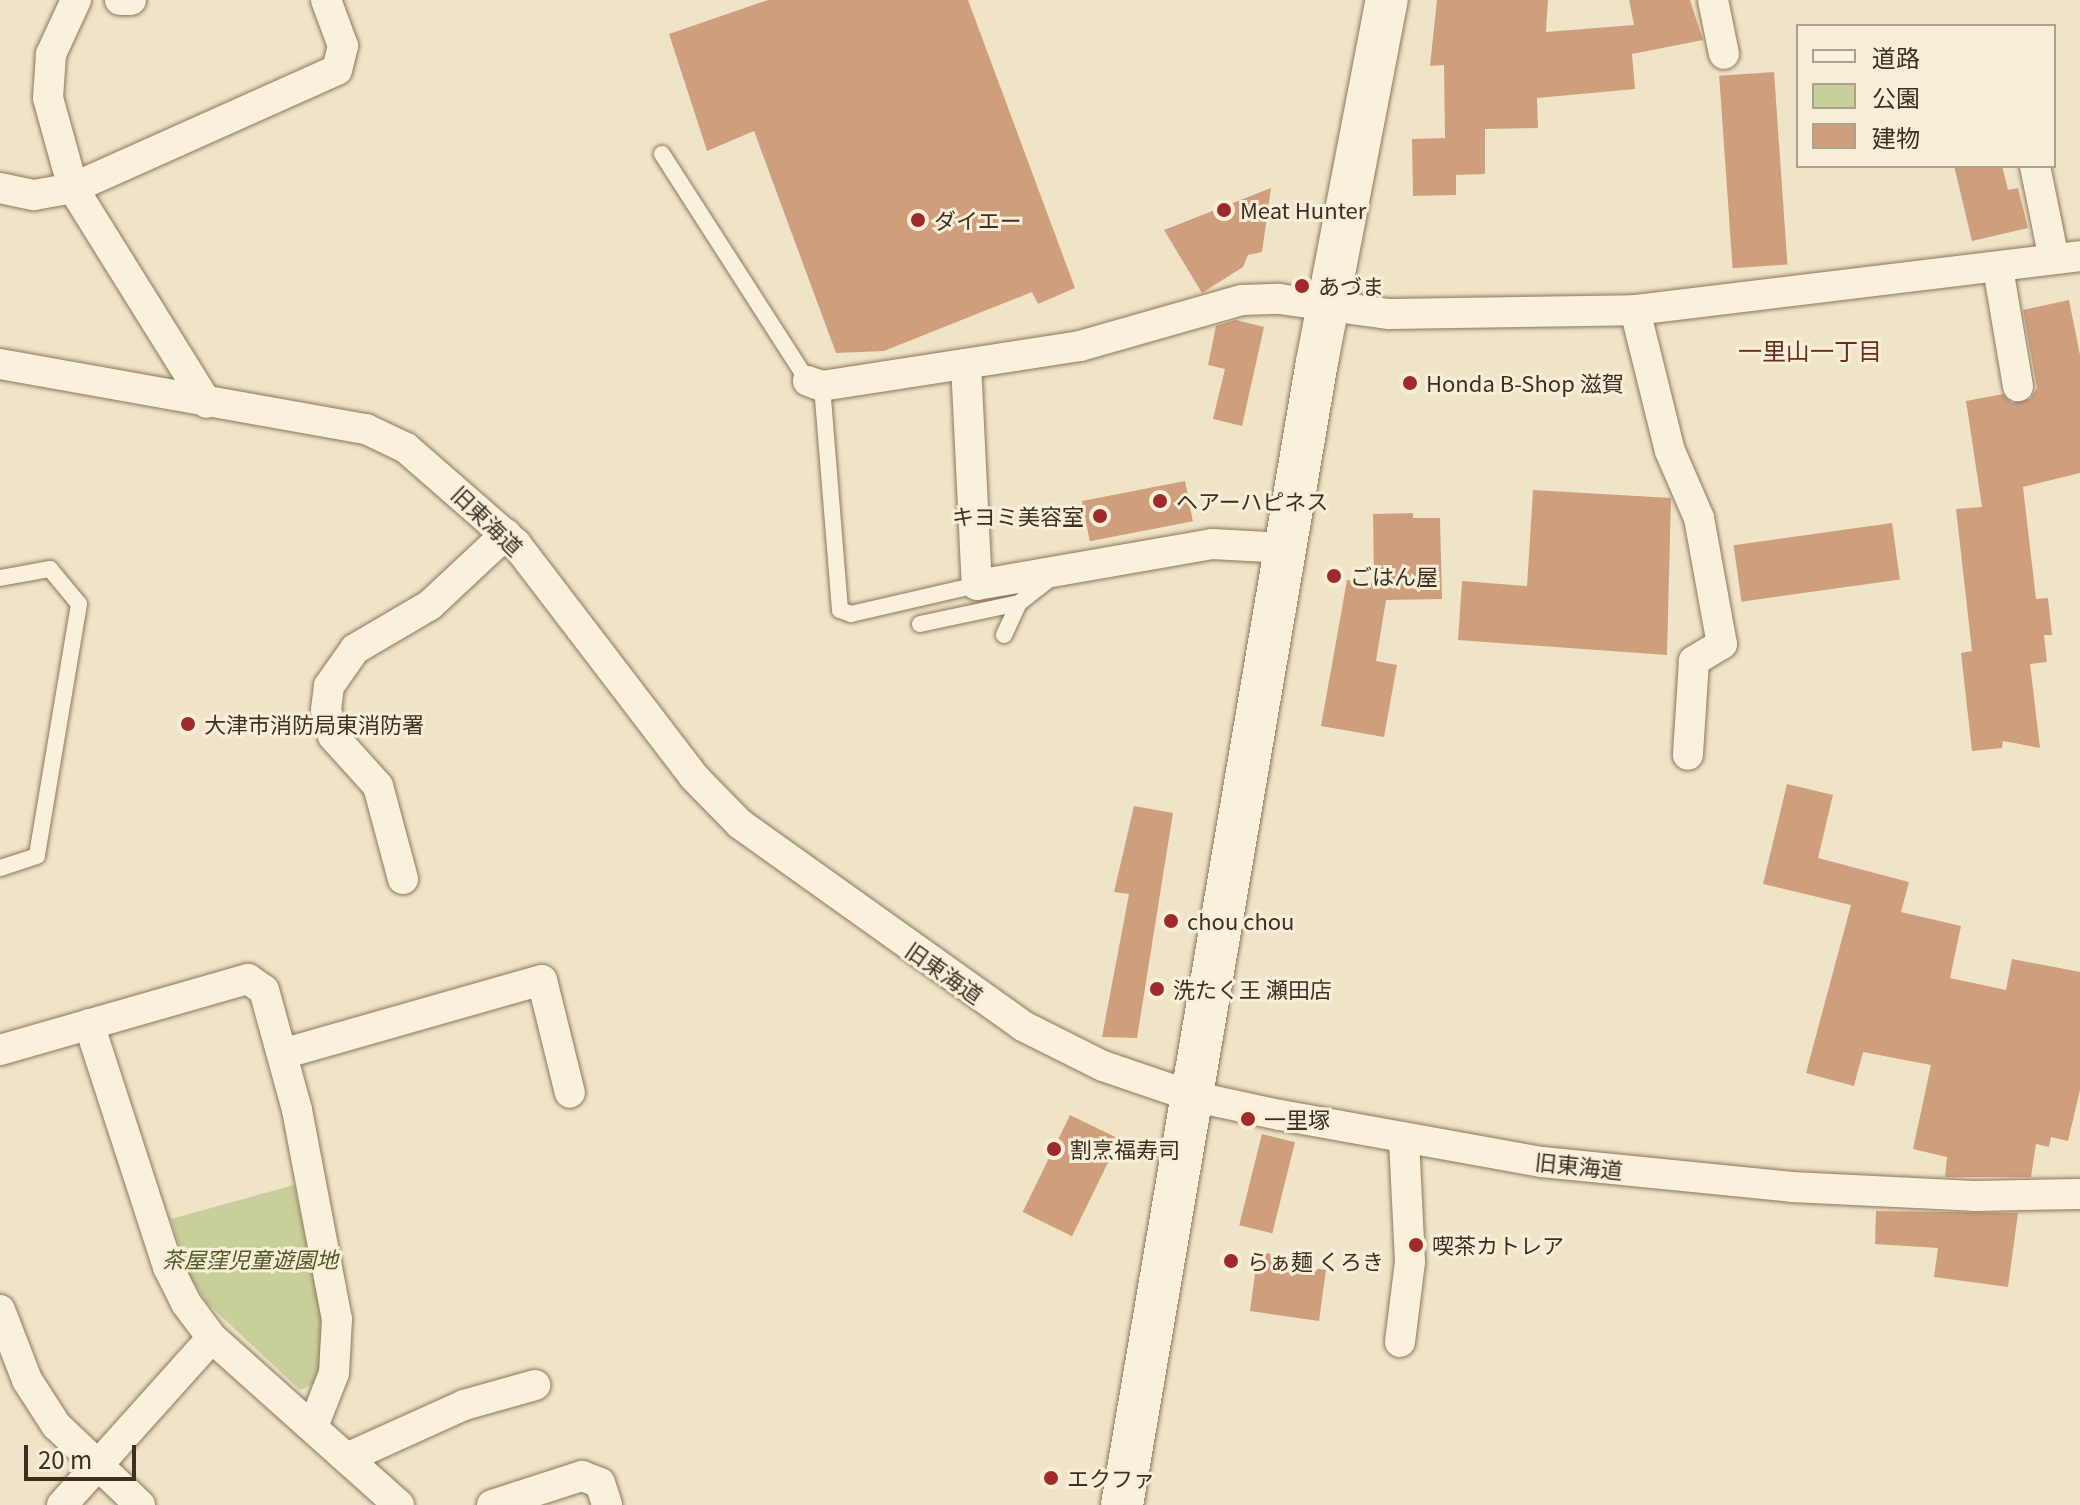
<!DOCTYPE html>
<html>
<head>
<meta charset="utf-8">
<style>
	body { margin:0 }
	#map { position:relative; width:2080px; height:1505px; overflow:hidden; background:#f0e4c8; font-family:Georgia,"Noto Sans JP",serif }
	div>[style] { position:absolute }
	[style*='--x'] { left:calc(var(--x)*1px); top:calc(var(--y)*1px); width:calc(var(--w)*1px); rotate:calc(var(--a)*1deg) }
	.green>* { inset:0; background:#c9cf9b }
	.building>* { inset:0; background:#cf9f7d; transform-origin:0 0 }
	.roads { filter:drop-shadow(0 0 2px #8d765c) drop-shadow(0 0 2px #8d765c) }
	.lane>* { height:16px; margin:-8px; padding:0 8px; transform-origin:8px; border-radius:8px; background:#faf1dc }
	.street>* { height:30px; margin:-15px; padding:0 15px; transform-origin:15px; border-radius:15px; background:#faf1dc }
	.secondary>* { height:42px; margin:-21px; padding:0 21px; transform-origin:21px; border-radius:21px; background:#faf1dc }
	.dots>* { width:22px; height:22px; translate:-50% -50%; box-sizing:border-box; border:4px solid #f7eed8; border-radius:50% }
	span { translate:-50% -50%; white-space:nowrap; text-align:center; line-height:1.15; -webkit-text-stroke:6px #f7eed8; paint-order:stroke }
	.poi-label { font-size:22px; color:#3d2e20 }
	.left { translate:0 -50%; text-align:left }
	.right { translate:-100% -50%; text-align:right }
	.street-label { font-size:22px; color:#3d2e20 }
	.park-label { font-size:22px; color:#4d5a26; font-style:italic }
	.neighbourhood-label { font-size:24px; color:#6b2e1e }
	.legend { position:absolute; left:1796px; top:24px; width:260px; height:144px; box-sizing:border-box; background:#f7eed8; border:2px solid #ada18e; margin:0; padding:10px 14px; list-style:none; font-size:24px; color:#3d2e20 }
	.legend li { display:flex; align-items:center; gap:16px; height:40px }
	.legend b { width:40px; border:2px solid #ada18e }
	.scale { position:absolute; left:24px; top:1445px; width:112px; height:36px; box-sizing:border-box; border:4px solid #3d2e20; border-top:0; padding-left:10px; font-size:24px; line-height:28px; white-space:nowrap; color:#3d2e20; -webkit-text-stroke:6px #f7eed8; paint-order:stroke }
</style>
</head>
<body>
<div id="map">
	<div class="green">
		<i style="clip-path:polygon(294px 1185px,320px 1303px,323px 1337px,319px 1382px,300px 1390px,208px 1304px,188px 1273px,171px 1219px)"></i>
	</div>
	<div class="building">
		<i style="clip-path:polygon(768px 0,968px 0,1075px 288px,1038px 304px,1032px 292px,884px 351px,836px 353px,754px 131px,707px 151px,669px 34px)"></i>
		<i style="clip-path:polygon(1437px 0,1548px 0,1546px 32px,1634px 25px,1629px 0,1690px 0,1703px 40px,1632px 54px,1635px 89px,1537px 98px,1538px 128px,1485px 129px,1485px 174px,1456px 175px,1456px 195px,1413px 196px,1412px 139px,1445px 138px,1444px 65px,1430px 66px)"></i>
		<i style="left:1774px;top:72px;width:193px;height:55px;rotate:86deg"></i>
		<i style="clip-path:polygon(1954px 166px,2002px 166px,2008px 190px,2018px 188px,2028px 228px,1972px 241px)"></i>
		<i style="clip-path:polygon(1271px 188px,1262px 252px,1248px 255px,1243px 267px,1202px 293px,1164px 230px)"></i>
		<i style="clip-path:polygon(2069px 300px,2080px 355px,2080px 473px,2023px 487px,2036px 599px,2048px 598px,2052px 635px,2044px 635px,2047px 662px,2030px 664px,2040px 748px,2003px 741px,2002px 748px,1972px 751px,1961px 653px,1972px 651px,1956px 509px,1982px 507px,1966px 401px,2003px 394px,2012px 403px,2030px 399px,2037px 388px,2023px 310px)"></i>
		<i style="clip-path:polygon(1236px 320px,1264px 327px,1242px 426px,1213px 419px,1225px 369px,1208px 365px,1216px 326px)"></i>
		<i style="left:1185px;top:481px;width:41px;height:105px;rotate:79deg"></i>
		<i style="clip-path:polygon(1533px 490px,1671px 498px,1667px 655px,1458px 640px,1462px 581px,1527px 586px)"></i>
		<i style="clip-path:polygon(1413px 513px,1413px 518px,1440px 518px,1442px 599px,1386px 600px,1376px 661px,1397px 665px,1384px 737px,1321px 726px,1347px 580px,1374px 583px,1373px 514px)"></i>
		<i style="left:1892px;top:523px;width:57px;height:160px;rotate:82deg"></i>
		<i style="clip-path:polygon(1787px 784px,1833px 795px,1818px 858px,1909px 882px,1901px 912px,1961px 926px,1950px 978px,2006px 990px,2012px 959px,2080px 972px,2080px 1090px,2068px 1141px,2051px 1137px,2049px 1147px,2036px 1144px,2031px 1177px,1945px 1177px,1947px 1157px,1913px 1149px,1931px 1065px,1863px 1052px,1854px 1086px,1806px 1073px,1851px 905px,1763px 884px)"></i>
		<i style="clip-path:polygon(1134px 806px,1173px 813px,1137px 1038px,1102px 1037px,1129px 894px,1114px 892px)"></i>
		<i style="left:1070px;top:1115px;width:55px;height:108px;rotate:26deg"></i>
		<i style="left:1262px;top:1134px;width:34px;height:94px;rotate:14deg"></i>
		<i style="clip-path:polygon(1876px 1211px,2018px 1213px,2008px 1287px,1934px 1277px,1938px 1248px,1875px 1244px)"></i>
		<i style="clip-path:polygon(1258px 1252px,1300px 1258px,1299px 1266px,1326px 1270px,1319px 1321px,1250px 1311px)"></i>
	</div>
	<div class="roads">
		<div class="lane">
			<i style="--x:662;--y:154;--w:270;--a:57.3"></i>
			<i style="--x:822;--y:386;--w:225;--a:85.4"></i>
			<i style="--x:840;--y:610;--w:12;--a:20"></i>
			<i style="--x:851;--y:614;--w:129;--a:-13"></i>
			<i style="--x:0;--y:578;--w:51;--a:-10.2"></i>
			<i style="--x:50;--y:569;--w:45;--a:50.4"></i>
			<i style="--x:79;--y:604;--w:255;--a:99.5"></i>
			<i style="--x:37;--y:856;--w:39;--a:162"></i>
			<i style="--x:920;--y:624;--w:101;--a:-12"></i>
			<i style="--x:1019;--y:603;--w:41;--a:-38"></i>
			<i style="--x:1004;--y:635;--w:35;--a:-65"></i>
		</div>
		<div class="street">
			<i style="--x:76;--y:0;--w:60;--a:114.8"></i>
			<i style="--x:51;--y:54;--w:44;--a:93.9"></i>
			<i style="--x:48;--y:98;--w:93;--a:74.5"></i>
			<i style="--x:73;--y:188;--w:253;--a:58.1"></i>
			<i style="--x:120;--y:0;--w:11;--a:0"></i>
			<i style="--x:1713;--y:0;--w:55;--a:78.5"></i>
			<i style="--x:2035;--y:166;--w:95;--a:78.5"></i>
			<i style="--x:0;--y:188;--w:35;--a:12"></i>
			<i style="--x:34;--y:195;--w:40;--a:-10"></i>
			<i style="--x:73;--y:188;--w:289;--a:-24.1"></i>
			<i style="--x:337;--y:70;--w:25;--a:-76"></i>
			<i style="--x:343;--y:46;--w:49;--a:-110.3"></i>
			<i style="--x:1998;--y:268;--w:120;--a:80.4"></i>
			<i style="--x:1635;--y:310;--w:145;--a:76.1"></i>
			<i style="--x:1670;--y:451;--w:73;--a:66.6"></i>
			<i style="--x:1699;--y:518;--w:128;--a:79.7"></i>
			<i style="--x:1722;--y:644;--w:33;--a:149"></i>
			<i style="--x:1694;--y:661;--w:94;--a:93.7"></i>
			<i style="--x:0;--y:364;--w:372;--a:10.1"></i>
			<i style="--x:366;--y:429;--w:44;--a:25.4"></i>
			<i style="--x:406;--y:448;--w:146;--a:41.1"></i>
			<i style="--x:516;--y:544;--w:293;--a:52.6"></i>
			<i style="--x:694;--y:777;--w:66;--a:45.6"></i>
			<i style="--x:740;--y:824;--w:348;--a:35.5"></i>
			<i style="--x:1023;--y:1026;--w:89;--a:26.6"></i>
			<i style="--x:1103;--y:1066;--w:93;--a:18.8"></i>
			<i style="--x:1191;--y:1096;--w:91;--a:12.1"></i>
			<i style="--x:1280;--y:1115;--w:266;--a:10.2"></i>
			<i style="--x:1542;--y:1162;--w:251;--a:5.7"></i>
			<i style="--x:1792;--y:1187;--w:182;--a:2.8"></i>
			<i style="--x:1974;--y:1196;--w:106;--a:-1.1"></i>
			<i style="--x:966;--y:364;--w:221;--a:87.2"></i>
			<i style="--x:977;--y:585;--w:239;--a:-9.9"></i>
			<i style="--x:1212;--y:544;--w:74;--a:3.1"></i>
			<i style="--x:808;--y:381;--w:15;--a:20"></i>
			<i style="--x:822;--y:386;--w:261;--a:-8.8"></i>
			<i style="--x:1080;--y:346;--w:168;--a:-15.9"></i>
			<i style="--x:1242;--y:300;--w:37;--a:-2"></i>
			<i style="--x:1279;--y:299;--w:111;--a:7.8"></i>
			<i style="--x:1389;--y:314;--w:246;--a:-0.9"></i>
			<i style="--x:1635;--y:310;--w:448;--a:-6.9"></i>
			<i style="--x:403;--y:879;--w:96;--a:-105"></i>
			<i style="--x:378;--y:786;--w:67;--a:-132"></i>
			<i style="--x:333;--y:736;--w:27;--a:-105"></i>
			<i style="--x:326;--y:710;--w:24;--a:-83"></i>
			<i style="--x:329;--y:686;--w:45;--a:-54.9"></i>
			<i style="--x:355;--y:649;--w:87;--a:-30.4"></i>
			<i style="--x:430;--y:605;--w:104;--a:-43.1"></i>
			<i style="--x:89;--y:1024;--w:256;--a:72"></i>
			<i style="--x:168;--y:1267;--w:40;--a:63.4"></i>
			<i style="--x:186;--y:1303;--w:44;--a:53.4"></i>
			<i style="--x:212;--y:1338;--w:251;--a:41.8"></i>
			<i style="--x:0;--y:1050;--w:258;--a:-16"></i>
			<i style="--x:248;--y:979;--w:19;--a:35"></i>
			<i style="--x:264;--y:990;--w:124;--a:74.6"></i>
			<i style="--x:297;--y:1110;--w:213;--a:79.2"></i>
			<i style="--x:337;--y:1319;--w:54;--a:93.2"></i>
			<i style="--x:334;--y:1373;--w:55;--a:111.4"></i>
			<i style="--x:282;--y:1054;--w:270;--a:-15.9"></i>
			<i style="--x:542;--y:980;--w:116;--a:76.1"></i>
			<i style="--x:0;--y:1310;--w:75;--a:68.9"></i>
			<i style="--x:27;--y:1380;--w:54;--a:57.2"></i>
			<i style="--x:56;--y:1425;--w:116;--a:43.6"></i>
			<i style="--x:1400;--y:1342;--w:81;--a:-82.9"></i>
			<i style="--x:1410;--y:1262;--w:124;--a:-92.8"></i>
			<i style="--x:349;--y:1457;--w:126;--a:-24.3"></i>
			<i style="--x:464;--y:1405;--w:74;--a:-15.7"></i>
			<i style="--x:62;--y:1505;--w:224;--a:-48.1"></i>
			<i style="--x:492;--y:1505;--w:95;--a:-17.9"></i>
			<i style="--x:582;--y:1476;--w:19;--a:21"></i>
			<i style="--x:600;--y:1483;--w:23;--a:72"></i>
		</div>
		<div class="secondary">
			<i style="--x:1122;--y:1505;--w:1160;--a:-80.32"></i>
			<i style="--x:1317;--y:362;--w:369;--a:-79.1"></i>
		</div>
	</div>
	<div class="dots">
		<i style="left:1224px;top:210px;background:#9e2a2b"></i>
		<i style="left:918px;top:220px;background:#9e2a2b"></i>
		<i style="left:1302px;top:286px;background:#9e2a2b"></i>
		<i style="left:1410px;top:383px;background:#9e2a2b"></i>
		<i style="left:1160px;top:501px;background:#9e2a2b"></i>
		<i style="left:1100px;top:516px;background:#9e2a2b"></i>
		<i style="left:1334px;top:576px;background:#9e2a2b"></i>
		<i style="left:188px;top:724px;background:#9e2a2b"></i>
		<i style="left:1171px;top:921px;background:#9e2a2b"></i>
		<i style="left:1157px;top:989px;background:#9e2a2b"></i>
		<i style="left:1248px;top:1119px;background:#9e2a2b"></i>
		<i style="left:1054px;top:1149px;background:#9e2a2b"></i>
		<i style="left:1416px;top:1245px;background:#9e2a2b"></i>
		<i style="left:1231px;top:1261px;background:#9e2a2b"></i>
		<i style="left:1051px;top:1478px;background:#9e2a2b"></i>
	</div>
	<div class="poi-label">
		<span class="left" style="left:1240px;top:210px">Meat Hunter</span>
		<span class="left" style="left:934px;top:220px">ダイエー</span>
		<span class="left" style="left:1318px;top:286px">あづま</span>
		<span class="left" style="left:1426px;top:383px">Honda B-Shop 滋賀</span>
		<span class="left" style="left:1176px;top:501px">ヘアーハピネス</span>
		<span class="right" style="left:1084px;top:516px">キヨミ美容室</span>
		<span class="left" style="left:1350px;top:576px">ごはん屋</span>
		<span class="left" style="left:204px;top:724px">大津市消防局東消防署</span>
		<span class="left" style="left:1187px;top:921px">chou chou</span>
		<span class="left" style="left:1173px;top:989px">洗たく王 瀬田店</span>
		<span class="left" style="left:1264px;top:1119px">一里塚</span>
		<span class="left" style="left:1070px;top:1149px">割烹福寿司</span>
		<span class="left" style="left:1432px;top:1245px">喫茶カトレア</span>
		<span class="left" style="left:1247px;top:1261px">らぁ麺 くろき</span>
		<span class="left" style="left:1067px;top:1478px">エクファ</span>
	</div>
	<div class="street-label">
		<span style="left:488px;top:520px;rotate:44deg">旧東海道</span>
		<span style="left:945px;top:972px;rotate:35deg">旧東海道</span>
		<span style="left:1579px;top:1165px;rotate:6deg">旧東海道</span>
	</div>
	<div class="park-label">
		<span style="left:250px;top:1259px">茶屋窪児童遊園地</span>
	</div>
	<div class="neighbourhood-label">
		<span style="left:1810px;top:350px">一里山一丁目</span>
	</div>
	<ul class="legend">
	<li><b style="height:10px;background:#faf1dc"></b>道路</li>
	<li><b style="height:22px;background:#c9cf9b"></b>公園</li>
	<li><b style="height:22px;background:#cf9f7d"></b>建物</li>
	</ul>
	<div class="scale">20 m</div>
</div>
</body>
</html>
